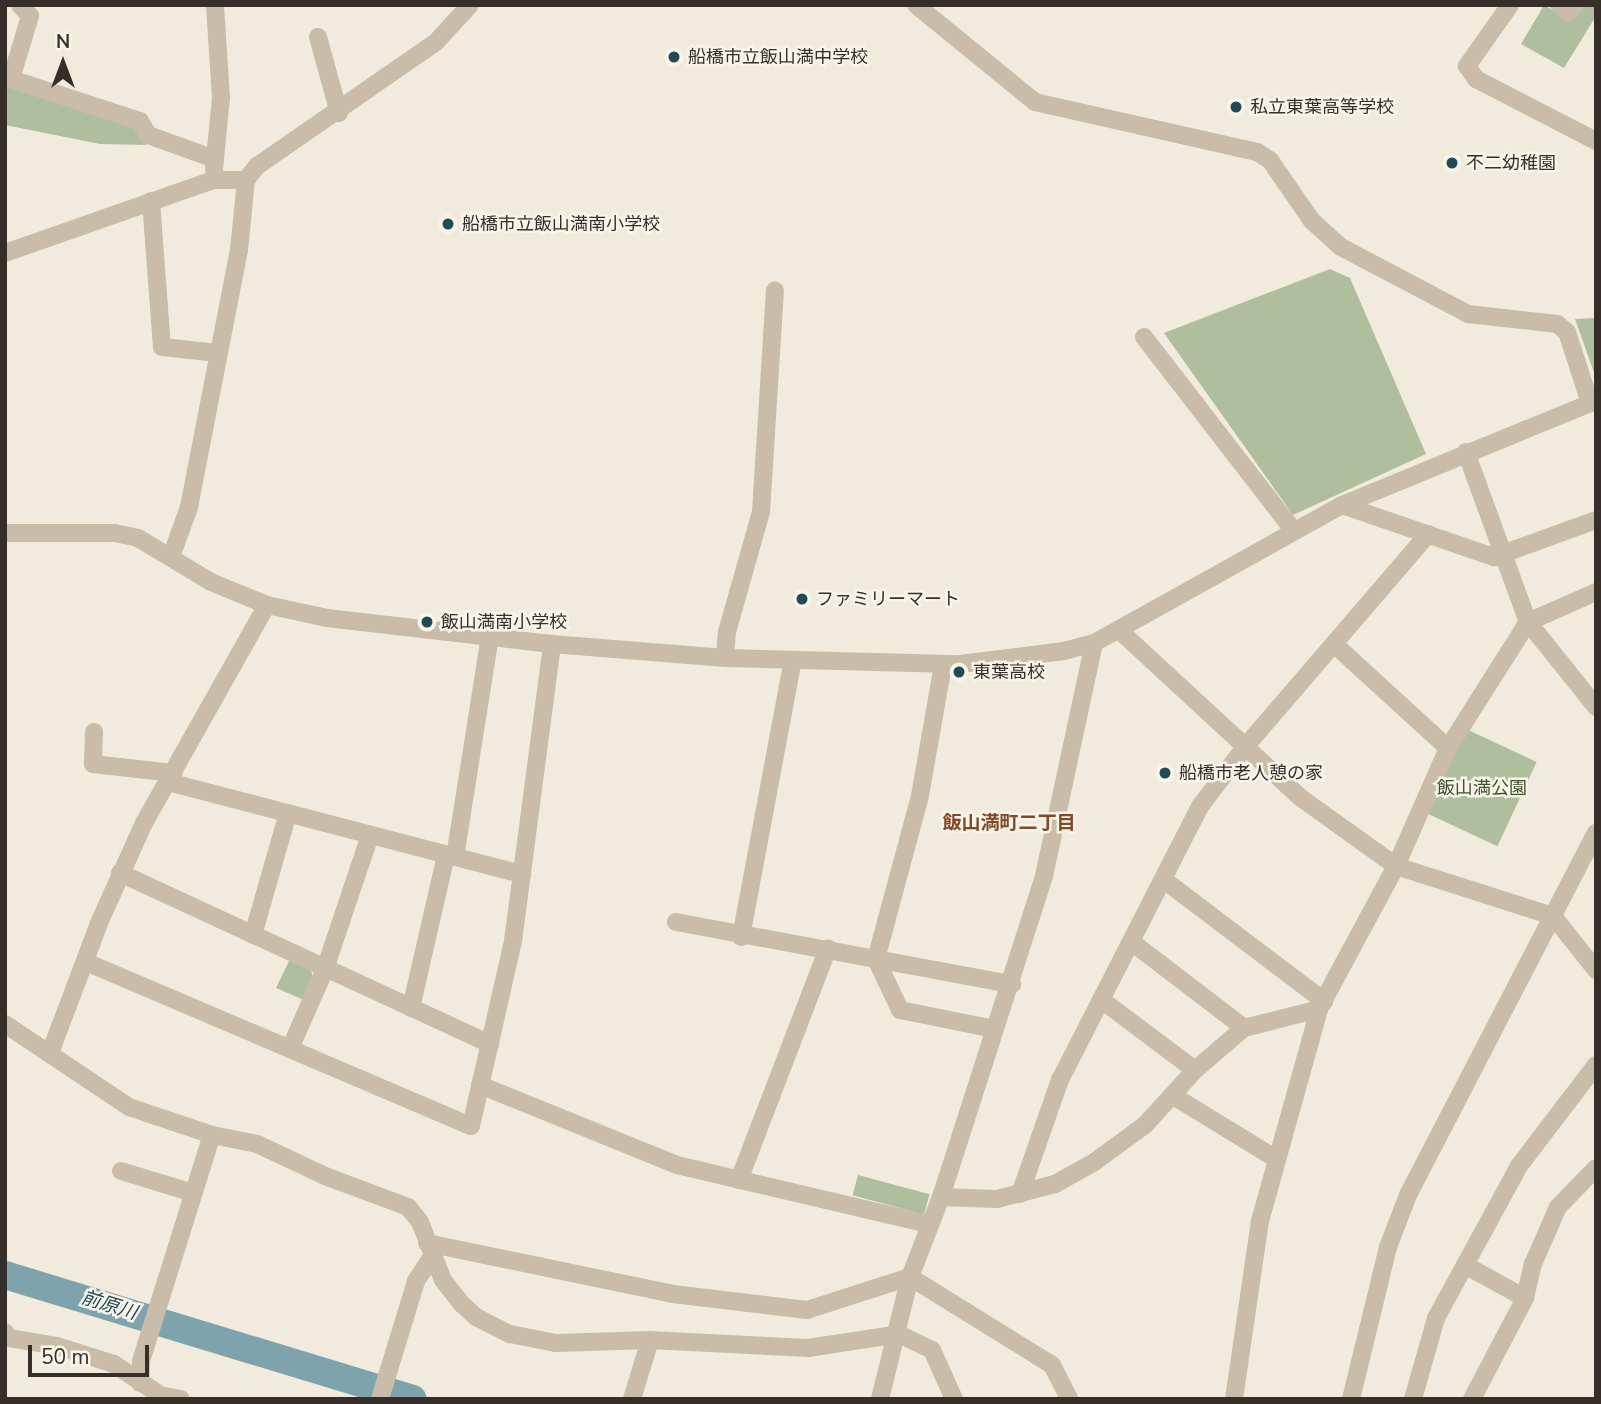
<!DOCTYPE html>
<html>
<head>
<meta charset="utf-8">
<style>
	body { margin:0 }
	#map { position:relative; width:1601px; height:1404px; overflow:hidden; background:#f1ebde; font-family:"Nunito Sans","Noto Sans JP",sans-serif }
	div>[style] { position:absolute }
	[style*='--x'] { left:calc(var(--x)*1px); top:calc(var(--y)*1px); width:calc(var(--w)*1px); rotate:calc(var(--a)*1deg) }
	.green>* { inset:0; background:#afbf9e; transform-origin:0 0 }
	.river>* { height:28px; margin:-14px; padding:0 14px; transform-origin:14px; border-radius:14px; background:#7ea3ad }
	.minor>* { height:18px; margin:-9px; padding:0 9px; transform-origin:9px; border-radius:9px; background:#c9bdaa }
	.dots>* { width:19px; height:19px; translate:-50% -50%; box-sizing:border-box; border:4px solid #f9f4ea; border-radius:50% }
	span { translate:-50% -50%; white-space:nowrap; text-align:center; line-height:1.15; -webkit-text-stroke:5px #f9f4ea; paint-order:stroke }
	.poi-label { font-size:18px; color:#362f29 }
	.left { translate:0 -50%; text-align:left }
	.park-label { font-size:18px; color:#40532e }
	.neighbourhood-label { font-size:19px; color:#814a27; font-weight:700 }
	.water-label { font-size:19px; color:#214a56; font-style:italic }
	.frame { position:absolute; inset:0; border:7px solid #362f29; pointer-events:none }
	.north { position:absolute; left:28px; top:28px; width:70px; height:70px; -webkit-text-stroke:5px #f9f4ea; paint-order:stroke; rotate:0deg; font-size:19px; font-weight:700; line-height:28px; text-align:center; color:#362f29 }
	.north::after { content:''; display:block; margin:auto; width:24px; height:32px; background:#362f29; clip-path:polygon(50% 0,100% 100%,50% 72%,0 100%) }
	.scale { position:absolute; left:28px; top:1345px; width:121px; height:32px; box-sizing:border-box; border:4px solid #362f29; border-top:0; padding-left:9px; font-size:21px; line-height:24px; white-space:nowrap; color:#362f29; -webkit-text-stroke:5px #f9f4ea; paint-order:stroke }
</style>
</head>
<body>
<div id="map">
	<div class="green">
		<i style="clip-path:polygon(1544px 5px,1568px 19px,1581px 5px,1596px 5px,1596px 16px,1564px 68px,1521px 44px)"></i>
		<i style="clip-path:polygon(5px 82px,136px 126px,147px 137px,146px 145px,100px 144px,5px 125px)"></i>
		<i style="clip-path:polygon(1330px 269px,1350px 278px,1426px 454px,1293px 515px,1164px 333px)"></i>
		<i style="clip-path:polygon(1596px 318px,1596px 378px,1575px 319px)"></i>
		<i style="left:1466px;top:729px;width:78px;height:93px;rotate:25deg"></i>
		<i style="clip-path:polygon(290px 959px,310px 966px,313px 978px,304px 1000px,276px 988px)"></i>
		<i style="left:858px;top:1175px;width:74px;height:21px;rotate:15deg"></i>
	</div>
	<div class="river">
		<i style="--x:5;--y:1275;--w:426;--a:16.9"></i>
	</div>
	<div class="minor">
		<i style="--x:916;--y:5;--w:154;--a:39.2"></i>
		<i style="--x:1035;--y:102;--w:228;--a:12.7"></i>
		<i style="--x:1257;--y:152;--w:15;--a:32"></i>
		<i style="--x:1270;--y:160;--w:74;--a:55.5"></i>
		<i style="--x:1312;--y:221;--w:39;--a:42"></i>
		<i style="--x:1341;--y:247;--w:144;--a:27.8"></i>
		<i style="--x:1468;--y:314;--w:90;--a:6.4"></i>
		<i style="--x:1557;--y:324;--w:13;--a:39"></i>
		<i style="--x:1567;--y:332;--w:75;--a:72.1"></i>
		<i style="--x:1510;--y:5;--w:75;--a:125.2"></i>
		<i style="--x:1467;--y:66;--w:16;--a:55"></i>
		<i style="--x:1476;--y:79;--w:135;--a:27.3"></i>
		<i style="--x:1559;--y:5;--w:12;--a:35"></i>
		<i style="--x:1569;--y:12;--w:9;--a:-49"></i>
		<i style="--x:318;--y:37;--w:79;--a:74.6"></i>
		<i style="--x:5;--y:77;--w:142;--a:18.1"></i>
		<i style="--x:140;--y:121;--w:16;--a:60"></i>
		<i style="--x:148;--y:135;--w:71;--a:19.7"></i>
		<i style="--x:11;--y:79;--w:66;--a:-73.2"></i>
		<i style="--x:30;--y:16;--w:15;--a:-132"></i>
		<i style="--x:214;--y:169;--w:71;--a:-84.4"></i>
		<i style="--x:221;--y:98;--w:93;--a:-93.7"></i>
		<i style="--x:151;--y:201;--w:146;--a:85.7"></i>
		<i style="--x:162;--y:347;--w:57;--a:6"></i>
		<i style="--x:5;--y:253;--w:220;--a:-19.3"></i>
		<i style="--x:213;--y:180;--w:33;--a:0"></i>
		<i style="--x:1144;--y:337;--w:244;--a:52.3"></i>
		<i style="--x:1466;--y:452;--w:181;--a:70"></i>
		<i style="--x:1528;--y:622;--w:109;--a:51.3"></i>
		<i style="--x:1342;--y:505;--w:161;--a:18.9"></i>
		<i style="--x:1494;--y:557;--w:109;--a:-19.9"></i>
		<i style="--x:5;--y:533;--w:110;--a:0"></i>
		<i style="--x:115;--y:533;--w:24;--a:12"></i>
		<i style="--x:138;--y:538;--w:85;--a:31.1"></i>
		<i style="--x:211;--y:582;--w:61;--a:22.3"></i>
		<i style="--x:267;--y:605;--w:61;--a:12.2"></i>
		<i style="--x:327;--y:618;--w:226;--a:6.6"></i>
		<i style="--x:552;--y:644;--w:174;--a:4.6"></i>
		<i style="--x:725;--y:658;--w:235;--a:1.5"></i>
		<i style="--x:960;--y:664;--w:105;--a:-7.1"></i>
		<i style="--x:1064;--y:651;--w:31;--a:-15"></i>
		<i style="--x:1094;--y:643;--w:284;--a:-29.1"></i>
		<i style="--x:1342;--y:505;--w:274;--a:-22.3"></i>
		<i style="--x:171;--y:557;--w:53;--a:-70.2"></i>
		<i style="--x:189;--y:507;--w:262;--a:-79"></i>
		<i style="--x:239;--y:250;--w:70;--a:-84.3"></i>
		<i style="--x:246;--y:180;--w:18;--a:-52"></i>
		<i style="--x:257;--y:166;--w:218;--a:-34.7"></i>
		<i style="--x:436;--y:42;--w:50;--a:-47.4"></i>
		<i style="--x:1120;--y:631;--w:246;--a:42.7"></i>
		<i style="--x:1301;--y:798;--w:117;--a:35.6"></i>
		<i style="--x:1396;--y:866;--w:165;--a:17.7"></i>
		<i style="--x:1553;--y:916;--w:69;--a:51.5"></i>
		<i style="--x:1334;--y:644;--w:154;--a:42.4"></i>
		<i style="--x:725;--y:658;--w:26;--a:-86"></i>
		<i style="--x:727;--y:632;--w:125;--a:-74.2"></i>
		<i style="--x:761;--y:512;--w:222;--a:-86.4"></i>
		<i style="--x:943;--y:665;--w:133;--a:100"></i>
		<i style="--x:920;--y:796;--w:169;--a:105.1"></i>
		<i style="--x:876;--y:959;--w:56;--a:64.8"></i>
		<i style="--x:900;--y:1010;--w:96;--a:11.4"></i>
		<i style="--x:94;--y:732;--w:32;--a:92"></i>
		<i style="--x:93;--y:764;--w:81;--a:6.4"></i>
		<i style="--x:168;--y:782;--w:366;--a:14.6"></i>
		<i style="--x:455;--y:857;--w:223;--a:-81"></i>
		<i style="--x:120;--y:873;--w:408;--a:24.8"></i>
		<i style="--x:1164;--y:880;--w:201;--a:37.1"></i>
		<i style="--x:676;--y:922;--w:342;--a:10.5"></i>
		<i style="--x:253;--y:935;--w:127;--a:-74"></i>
		<i style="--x:741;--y:937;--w:282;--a:-79.4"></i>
		<i style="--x:1133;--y:943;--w:140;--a:37.4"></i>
		<i style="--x:86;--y:962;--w:418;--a:23.1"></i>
		<i style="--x:471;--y:1126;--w:190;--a:-77.2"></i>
		<i style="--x:513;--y:941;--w:300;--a:-82.5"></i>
		<i style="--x:1103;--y:1001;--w:115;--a:36.9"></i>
		<i style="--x:411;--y:1008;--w:157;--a:-77.1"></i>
		<i style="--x:5;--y:1024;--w:149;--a:33.8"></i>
		<i style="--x:129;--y:1107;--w:88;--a:18.6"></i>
		<i style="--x:212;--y:1135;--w:46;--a:11.3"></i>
		<i style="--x:257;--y:1144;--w:75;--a:25.2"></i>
		<i style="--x:325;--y:1176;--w:89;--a:20.5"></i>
		<i style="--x:408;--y:1207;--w:19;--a:51"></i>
		<i style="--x:420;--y:1222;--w:62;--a:68.4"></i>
		<i style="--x:443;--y:1280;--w:31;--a:52"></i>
		<i style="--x:462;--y:1304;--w:19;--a:43"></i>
		<i style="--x:476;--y:1317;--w:38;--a:27"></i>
		<i style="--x:510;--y:1334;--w:47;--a:11.1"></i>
		<i style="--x:556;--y:1343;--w:94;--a:-1.8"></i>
		<i style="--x:650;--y:1340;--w:158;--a:2.9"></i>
		<i style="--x:808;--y:1348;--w:92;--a:-8.7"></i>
		<i style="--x:899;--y:1334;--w:37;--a:26"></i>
		<i style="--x:932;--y:1350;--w:54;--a:65.8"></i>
		<i style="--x:290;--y:1049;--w:87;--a:-66.4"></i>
		<i style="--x:325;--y:969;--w:141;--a:-71.4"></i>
		<i style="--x:50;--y:1053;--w:139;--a:-69.3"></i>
		<i style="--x:99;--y:923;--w:110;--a:-65.8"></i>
		<i style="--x:144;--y:823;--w:250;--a:-60.6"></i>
		<i style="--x:480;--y:1085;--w:213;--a:22.1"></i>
		<i style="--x:677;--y:1165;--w:258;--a:13.2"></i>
		<i style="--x:1175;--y:1097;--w:117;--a:31.4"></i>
		<i style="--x:121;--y:1171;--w:75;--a:17"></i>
		<i style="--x:739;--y:1180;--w:248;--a:-69"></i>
		<i style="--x:1020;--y:1194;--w:121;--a:-70.7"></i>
		<i style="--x:1060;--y:1080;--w:309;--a:-62.9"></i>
		<i style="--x:1201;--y:805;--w:73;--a:-52.8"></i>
		<i style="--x:1245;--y:747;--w:281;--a:-49.3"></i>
		<i style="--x:941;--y:1197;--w:56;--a:2"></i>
		<i style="--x:997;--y:1199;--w:60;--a:-14.5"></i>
		<i style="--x:1055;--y:1184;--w:43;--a:-28.9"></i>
		<i style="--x:1093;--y:1163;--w:64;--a:-36.2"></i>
		<i style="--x:1145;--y:1125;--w:74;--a:-47.7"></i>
		<i style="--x:1195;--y:1070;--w:65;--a:-40.6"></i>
		<i style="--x:1244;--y:1028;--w:77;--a:-14.2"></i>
		<i style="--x:427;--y:1243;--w:251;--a:11.7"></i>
		<i style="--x:673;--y:1294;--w:135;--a:6.8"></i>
		<i style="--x:807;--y:1310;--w:108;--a:-17.8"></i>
		<i style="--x:910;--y:1277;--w:167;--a:31.8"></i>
		<i style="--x:1052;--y:1365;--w:38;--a:63"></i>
		<i style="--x:1465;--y:1265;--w:68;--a:28.8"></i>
		<i style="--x:5;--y:1332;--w:7;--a:56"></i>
		<i style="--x:9;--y:1338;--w:49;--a:9.5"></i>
		<i style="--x:57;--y:1346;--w:60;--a:17.5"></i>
		<i style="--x:114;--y:1364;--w:55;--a:34"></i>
		<i style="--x:160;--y:1395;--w:21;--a:11"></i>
		<i style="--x:140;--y:1383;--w:22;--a:-87"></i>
		<i style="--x:141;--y:1361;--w:237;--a:-72.6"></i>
		<i style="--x:380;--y:1399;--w:123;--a:-73"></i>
		<i style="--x:416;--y:1281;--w:30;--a:-57"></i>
		<i style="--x:632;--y:1399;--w:62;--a:-73"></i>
		<i style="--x:880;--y:1399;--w:126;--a:-76.2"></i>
		<i style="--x:910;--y:1277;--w:86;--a:-68.8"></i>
		<i style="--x:941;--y:1197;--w:337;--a:-72.2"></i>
		<i style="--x:1044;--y:876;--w:238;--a:-77.9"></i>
		<i style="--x:1234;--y:1399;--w:180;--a:-81.7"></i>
		<i style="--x:1260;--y:1221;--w:220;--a:-74.4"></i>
		<i style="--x:1319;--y:1009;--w:162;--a:-61.7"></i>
		<i style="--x:1396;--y:866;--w:129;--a:-66.2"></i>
		<i style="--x:1448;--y:748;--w:149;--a:-57.6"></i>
		<i style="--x:1528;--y:622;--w:74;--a:-23.8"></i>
		<i style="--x:1351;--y:1399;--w:156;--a:-76.3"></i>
		<i style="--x:1388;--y:1247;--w:56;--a:-69"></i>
		<i style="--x:1408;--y:1195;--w:408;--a:-62.6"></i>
		<i style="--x:1413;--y:1399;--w:84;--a:-74.1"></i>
		<i style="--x:1436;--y:1318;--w:60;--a:-61.3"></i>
		<i style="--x:1465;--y:1265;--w:113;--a:-61.4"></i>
		<i style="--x:1519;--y:1166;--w:127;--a:-52.7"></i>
		<i style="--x:1472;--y:1399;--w:114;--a:-62.3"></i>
		<i style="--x:1525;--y:1298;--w:35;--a:-77"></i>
		<i style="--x:1533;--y:1264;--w:62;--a:-66.3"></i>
		<i style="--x:1558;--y:1207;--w:54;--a:-45.7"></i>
	</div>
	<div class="dots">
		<i style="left:674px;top:57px;background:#214a56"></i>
		<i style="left:1236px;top:107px;background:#214a56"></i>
		<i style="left:1452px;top:163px;background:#214a56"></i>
		<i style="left:448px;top:224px;background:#214a56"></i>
		<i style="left:802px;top:599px;background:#214a56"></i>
		<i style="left:427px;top:622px;background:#214a56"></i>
		<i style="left:959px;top:672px;background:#214a56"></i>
		<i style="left:1165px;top:773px;background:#214a56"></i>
	</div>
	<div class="poi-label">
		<span class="left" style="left:688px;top:57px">船橋市立飯山満中学校</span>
		<span class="left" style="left:1250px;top:107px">私立東葉高等学校</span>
		<span class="left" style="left:1466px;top:163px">不二幼稚園</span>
		<span class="left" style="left:462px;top:224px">船橋市立飯山満南小学校</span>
		<span class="left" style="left:816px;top:599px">ファミリーマート</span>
		<span class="left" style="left:441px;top:622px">飯山満南小学校</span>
		<span class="left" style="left:973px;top:672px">東葉高校</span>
		<span class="left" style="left:1179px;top:773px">船橋市老人憩の家</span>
	</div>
	<div class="park-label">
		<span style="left:1482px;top:788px">飯山満公園</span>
	</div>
	<div class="neighbourhood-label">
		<span style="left:1009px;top:824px">飯山満町二丁目</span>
	</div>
	<div class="water-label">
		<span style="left:109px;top:1306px;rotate:17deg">前原川</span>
	</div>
	<div class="frame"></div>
	<div class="north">N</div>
	<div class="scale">50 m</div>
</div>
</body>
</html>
